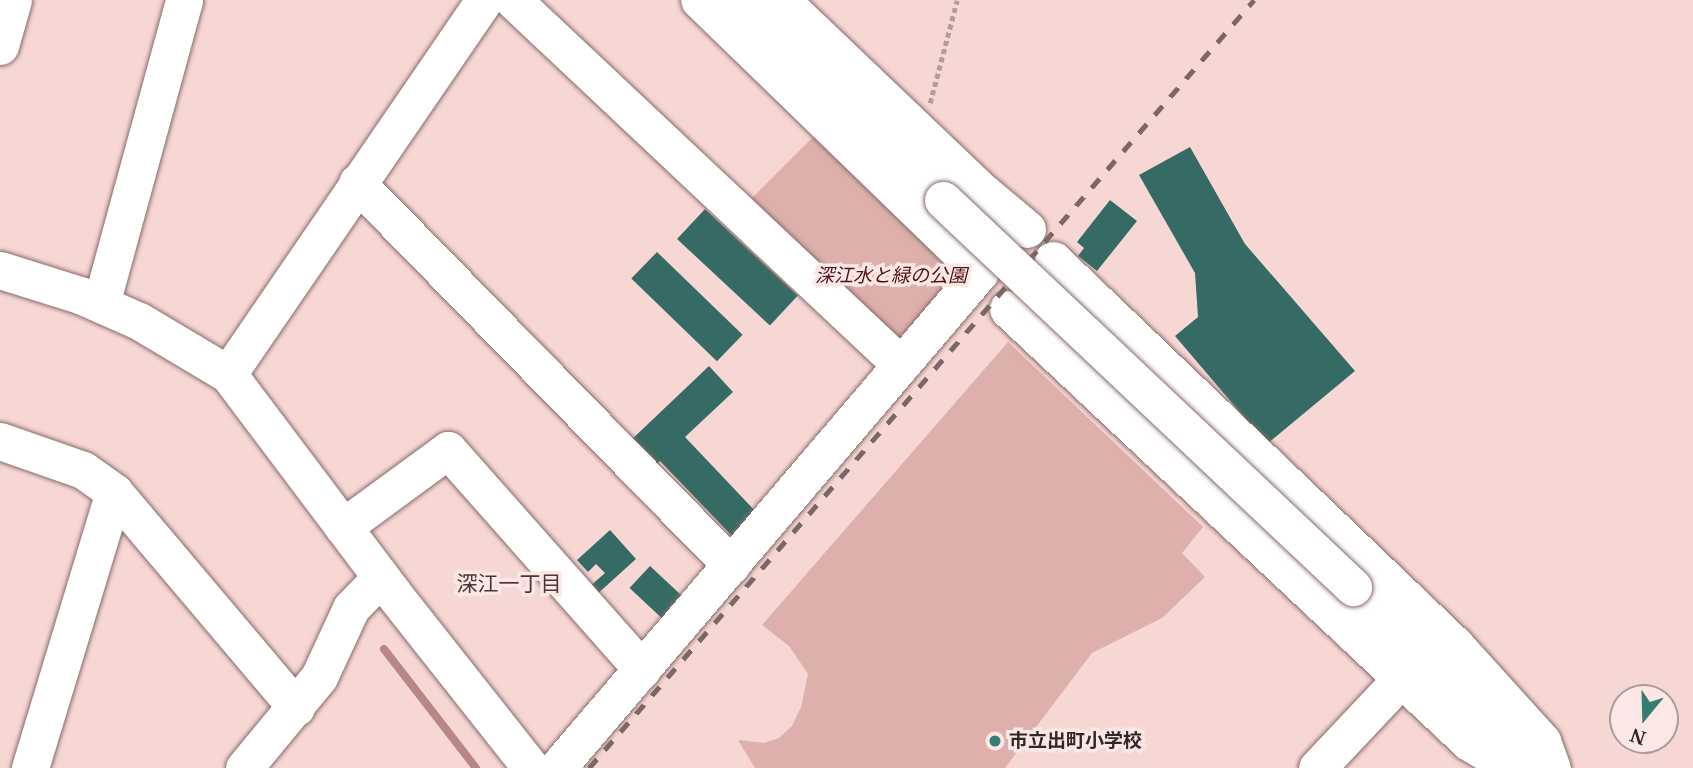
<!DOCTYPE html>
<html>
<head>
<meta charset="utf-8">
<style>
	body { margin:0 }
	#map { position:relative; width:1693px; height:768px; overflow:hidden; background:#f7d7d4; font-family:"Noto Serif","Noto Sans JP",serif }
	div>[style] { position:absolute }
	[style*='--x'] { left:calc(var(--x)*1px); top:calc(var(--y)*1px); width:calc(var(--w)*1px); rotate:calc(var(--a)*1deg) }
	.green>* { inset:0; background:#deb0ab; transform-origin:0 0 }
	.stream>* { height:8px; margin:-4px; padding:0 4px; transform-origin:4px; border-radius:4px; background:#b78883 }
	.building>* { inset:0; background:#356b64; transform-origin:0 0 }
	.path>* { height:4.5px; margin-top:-2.25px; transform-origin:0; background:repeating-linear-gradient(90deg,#b49b98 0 5px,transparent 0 8.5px) }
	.roads { filter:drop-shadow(0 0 2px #866b68) drop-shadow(0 0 2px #866b68) }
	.minor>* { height:37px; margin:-18.5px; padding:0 18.5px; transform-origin:18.5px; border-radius:18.5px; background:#fff }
	.rail>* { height:5px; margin-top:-2.5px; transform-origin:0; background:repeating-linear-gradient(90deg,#7b6765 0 12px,transparent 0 24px) }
	.bridges { filter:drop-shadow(0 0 2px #866b68) drop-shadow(0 0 2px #866b68) }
	.minor-bridge>* { height:37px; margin:-18.5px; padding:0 18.5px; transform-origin:18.5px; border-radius:18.5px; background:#fff }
	.dots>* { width:19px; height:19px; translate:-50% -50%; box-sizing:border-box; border:4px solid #fbe8e6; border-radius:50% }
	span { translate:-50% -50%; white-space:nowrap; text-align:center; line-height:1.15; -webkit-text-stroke:7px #fbe8e6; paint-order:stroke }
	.park-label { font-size:19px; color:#4e1212; font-style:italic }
	.poi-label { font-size:19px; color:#332726; font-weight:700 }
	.left { translate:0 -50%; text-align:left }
	.neighbourhood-label { font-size:21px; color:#4d3532 }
	.north { position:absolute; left:1609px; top:684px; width:70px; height:70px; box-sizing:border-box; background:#fbe8e6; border:2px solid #ab9b99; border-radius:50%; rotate:199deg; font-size:19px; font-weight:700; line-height:28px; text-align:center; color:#332726 }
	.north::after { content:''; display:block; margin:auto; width:24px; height:32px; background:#377c73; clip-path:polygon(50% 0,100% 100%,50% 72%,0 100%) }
</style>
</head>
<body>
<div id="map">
	<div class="green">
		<i style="left:816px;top:134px;width:210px;height:105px;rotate:45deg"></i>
		<i style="clip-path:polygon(1008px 342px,1203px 527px,1182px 553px,1205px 577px,1162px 618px,1092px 653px,1005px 768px,755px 768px,738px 740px,764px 743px,779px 738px,792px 726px,801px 707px,808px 674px,789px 646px,762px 625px)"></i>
	</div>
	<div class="stream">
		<i style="--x:384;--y:649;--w:150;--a:52.3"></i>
	</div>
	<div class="building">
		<i style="clip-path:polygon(1190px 147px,1245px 244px,1355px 371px,1267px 444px,1175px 336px,1198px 317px,1195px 273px,1139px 175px)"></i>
		<i style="clip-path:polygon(1110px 200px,1137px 221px,1097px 271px,1078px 256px,1084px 248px,1077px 242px)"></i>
		<i style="left:705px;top:209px;width:127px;height:41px;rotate:43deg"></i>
		<i style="left:657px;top:252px;width:119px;height:37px;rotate:44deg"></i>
		<i style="clip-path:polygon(709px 366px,733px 392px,685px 437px,758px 514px,733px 537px,660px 461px,652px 468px,628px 443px)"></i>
		<i style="clip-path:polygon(610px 530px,636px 559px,595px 596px,588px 588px,605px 573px,596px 564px,588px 572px,577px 560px)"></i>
		<i style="left:650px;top:566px;width:48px;height:30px;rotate:43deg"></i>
	</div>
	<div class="path">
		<i style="--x:930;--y:103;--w:106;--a:-75.3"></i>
	</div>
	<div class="roads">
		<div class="minor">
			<i style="--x:513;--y:0;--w:531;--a:43.25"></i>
			<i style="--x:738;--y:0;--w:286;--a:44.3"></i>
			<i style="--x:781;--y:0;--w:280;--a:43.6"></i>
			<i style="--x:984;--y:193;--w:56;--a:39.9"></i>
			<i style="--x:0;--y:46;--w:48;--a:-74.2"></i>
			<i style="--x:357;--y:183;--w:535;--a:45.61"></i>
			<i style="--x:1053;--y:260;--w:557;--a:43.76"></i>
			<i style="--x:1455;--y:645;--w:130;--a:47.8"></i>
			<i style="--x:1542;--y:741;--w:29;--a:70"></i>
			<i style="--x:0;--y:270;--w:84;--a:17.4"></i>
			<i style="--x:80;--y:295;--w:64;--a:23.8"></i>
			<i style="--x:139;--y:321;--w:104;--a:30.8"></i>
			<i style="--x:228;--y:374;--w:273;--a:53"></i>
			<i style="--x:392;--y:592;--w:224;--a:51.7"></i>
			<i style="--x:101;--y:304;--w:315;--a:-74.7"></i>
			<i style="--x:1008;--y:309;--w:632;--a:43.21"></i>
			<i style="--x:1469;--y:742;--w:51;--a:30.6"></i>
			<i style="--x:228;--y:374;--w:453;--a:-55.6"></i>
			<i style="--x:0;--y:441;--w:88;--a:19.3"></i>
			<i style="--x:83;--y:470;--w:38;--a:35"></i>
			<i style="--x:114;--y:492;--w:282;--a:49.8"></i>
			<i style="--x:343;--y:527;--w:130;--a:-36.3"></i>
			<i style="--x:448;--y:450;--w:293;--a:48.5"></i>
			<i style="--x:1353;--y:587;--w:243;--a:45"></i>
			<i style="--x:30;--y:768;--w:288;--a:-73.1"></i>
			<i style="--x:244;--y:768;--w:118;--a:-50.5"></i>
			<i style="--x:319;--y:677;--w:76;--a:-65.1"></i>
			<i style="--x:351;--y:608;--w:43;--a:-45.9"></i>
			<i style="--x:557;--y:768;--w:652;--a:-49.54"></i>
			<i style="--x:980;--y:272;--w:391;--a:-135.9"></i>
			<i style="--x:1317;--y:768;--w:122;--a:-46.7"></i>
		</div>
	</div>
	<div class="rail">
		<i style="--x:589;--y:768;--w:1016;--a:-49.11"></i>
	</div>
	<div class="bridges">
		<div class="minor-bridge">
			<i style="--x:943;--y:200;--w:564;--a:43.35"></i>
		</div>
	</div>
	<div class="dots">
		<i style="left:995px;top:741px;background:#377c73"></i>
	</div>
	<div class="park-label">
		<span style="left:891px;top:276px">深江水と緑の公園</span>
	</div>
	<div class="poi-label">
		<span class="left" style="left:1009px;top:741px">市立出町小学校</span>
	</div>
	<div class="neighbourhood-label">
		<span style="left:509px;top:583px">深江一丁目</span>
	</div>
	<div class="north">N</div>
</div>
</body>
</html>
